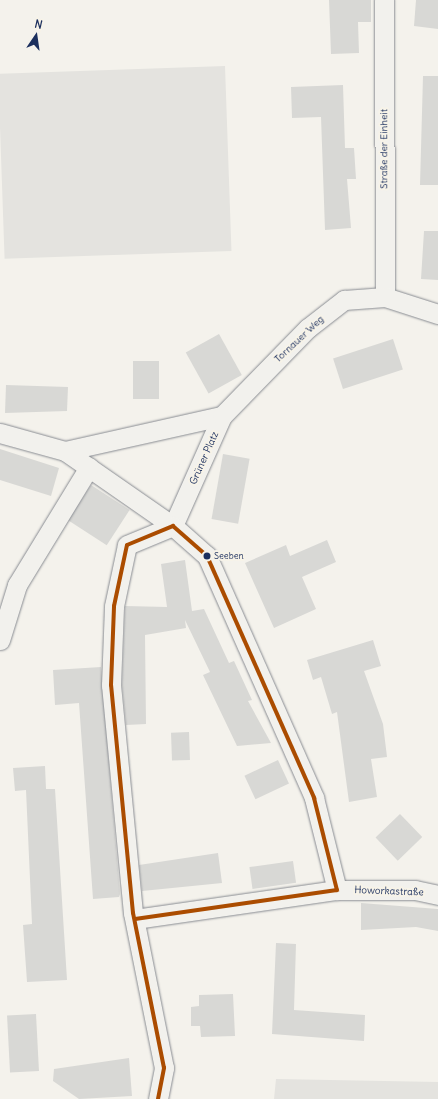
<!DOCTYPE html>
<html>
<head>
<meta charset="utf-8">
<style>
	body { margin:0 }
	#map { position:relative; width:438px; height:1099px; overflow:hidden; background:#f4f2ec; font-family:Delius,sans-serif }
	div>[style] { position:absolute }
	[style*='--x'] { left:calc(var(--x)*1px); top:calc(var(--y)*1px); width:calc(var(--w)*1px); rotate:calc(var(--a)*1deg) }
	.built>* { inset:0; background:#e4e3df; transform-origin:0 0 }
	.building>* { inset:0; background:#d8d8d5; transform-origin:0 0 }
	.roads { filter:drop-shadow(0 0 1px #898c92) drop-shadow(0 0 1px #898c92) }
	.street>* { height:19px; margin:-9.5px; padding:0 9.5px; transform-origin:9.5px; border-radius:9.5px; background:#f2f1ed }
	.bus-1>* { height:4px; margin:-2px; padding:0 2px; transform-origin:2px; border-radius:2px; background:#ab4c00 }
	.dots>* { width:11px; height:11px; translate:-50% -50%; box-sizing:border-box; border:2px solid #f7f3e8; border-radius:50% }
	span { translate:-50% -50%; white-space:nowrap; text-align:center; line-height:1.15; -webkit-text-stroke:4px #f7f3e8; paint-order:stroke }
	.bus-label { font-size:9px; color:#1b2f5e }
	.left { translate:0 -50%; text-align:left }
	.street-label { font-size:10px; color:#1b2f5e }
	.north { position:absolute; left:16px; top:16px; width:40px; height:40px; -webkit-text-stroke:3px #f7f3e8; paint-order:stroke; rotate:13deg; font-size:11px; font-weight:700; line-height:16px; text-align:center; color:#1b2f5e }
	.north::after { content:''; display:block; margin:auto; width:14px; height:18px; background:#1b2f5e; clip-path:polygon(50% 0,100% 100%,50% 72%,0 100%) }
</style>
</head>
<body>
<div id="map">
	<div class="built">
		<i style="left:225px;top:66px;width:185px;height:227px;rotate:88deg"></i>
		<i style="clip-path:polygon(276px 1079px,438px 1082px,438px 1099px,274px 1099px)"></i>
	</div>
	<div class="building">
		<i style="clip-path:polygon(329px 0,371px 0,371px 22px,358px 22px,359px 53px,331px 54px)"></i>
		<i style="clip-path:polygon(416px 0,438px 0,438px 29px,414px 26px)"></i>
		<i style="clip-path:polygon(423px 76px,438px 76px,438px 185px,420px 185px)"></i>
		<i style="clip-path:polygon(343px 85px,345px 148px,354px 148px,356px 179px,347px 179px,351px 228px,325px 230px,321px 117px,292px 118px,291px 87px)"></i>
		<i style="clip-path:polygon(424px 231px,438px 231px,438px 280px,421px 279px)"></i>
		<i style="left:219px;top:334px;width:47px;height:38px;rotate:61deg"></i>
		<i style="left:393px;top:339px;width:32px;height:63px;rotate:72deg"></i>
		<i style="left:133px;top:361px;width:26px;height:38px"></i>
		<i style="clip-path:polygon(6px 385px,68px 387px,67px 411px,5px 413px)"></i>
		<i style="clip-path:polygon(0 449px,59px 468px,51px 496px,0 480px)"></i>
		<i style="left:223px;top:454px;width:27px;height:66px;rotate:10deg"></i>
		<i style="left:91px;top:485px;width:46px;height:42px;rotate:33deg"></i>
		<i style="clip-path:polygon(327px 540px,336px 562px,302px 577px,316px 609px,274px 628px,245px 563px,286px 545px,290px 556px)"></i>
		<i style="clip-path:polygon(185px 560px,192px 611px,204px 609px,229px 663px,234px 661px,252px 700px,248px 701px,271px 743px,237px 746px,203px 675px,210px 672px,185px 620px,186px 628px,145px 635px,146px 724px,126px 725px,122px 685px,125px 606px,167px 607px,161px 564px)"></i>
		<i style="clip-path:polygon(373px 640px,381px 666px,364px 671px,383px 724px,387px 757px,371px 759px,377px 797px,349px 802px,337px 712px,332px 714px,321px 677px,313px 680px,307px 660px)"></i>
		<i style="clip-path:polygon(101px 667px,120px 894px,119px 897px,93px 899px,79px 703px,55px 705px,53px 670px)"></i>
		<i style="left:189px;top:732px;width:28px;height:18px;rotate:88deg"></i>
		<i style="left:278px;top:760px;width:26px;height:37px;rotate:65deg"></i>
		<i style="clip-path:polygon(45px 766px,46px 789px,55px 789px,67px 980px,27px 982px,23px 925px,32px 924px,26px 790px,15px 791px,13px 768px)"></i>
		<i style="left:400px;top:814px;width:32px;height:34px;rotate:46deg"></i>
		<i style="clip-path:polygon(218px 853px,222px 883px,142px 891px,139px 865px)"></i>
		<i style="left:293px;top:861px;width:22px;height:44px;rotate:82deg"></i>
		<i style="clip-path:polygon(361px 903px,438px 909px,438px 931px,416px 927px,361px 930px)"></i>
		<i style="clip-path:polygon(276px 943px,296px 944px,294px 1010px,365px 1015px,364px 1041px,272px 1034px)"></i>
		<i style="clip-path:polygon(233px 994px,235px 1036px,201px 1037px,200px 1026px,191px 1026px,191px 1007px,199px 1006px,199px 995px)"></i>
		<i style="left:36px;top:1014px;width:57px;height:29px;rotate:87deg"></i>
		<i style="clip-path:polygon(129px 1058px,132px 1096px,79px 1099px,53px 1081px,54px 1069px)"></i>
	</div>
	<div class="roads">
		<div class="street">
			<i style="--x:384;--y:0;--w:297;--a:89.8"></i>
			<i style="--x:0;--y:433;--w:67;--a:15.5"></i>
			<i style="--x:65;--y:451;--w:131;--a:34.8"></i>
			<i style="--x:173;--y:526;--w:45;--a:41.4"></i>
			<i style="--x:207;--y:556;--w:265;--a:66.1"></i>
			<i style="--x:314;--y:798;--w:95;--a:76"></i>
			<i style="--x:65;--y:451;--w:161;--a:-12.6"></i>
			<i style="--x:173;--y:526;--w:120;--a:-66"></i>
			<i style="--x:222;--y:416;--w:123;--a:-45.7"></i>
			<i style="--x:308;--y:328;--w:46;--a:-37.9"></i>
			<i style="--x:344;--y:300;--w:41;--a:-4.2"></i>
			<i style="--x:385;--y:297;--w:56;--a:17.8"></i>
			<i style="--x:0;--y:640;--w:58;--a:-72.8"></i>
			<i style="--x:17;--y:585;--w:138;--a:-58.6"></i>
			<i style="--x:135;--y:919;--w:204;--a:-8.2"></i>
			<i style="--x:337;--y:890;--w:78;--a:0"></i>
			<i style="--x:415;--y:890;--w:24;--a:12"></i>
			<i style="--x:158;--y:1099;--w:32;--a:-79"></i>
			<i style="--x:164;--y:1068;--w:158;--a:-101.3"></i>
			<i style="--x:133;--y:913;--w:229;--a:-95.5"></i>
			<i style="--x:111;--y:685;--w:79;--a:-87.8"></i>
			<i style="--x:114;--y:606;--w:62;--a:-78"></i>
			<i style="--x:127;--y:545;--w:50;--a:-22.4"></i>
		</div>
	</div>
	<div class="bus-1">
		<i style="--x:173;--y:526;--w:45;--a:41.4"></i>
		<i style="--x:207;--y:556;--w:265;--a:66.1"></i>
		<i style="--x:314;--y:798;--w:95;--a:76"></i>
		<i style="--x:135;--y:919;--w:204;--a:-8.2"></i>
		<i style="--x:158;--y:1099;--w:32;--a:-79"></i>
		<i style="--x:164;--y:1068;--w:158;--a:-101.3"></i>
		<i style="--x:133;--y:913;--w:229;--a:-95.5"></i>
		<i style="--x:111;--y:685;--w:79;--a:-87.8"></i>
		<i style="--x:114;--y:606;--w:62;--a:-78"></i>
		<i style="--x:127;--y:545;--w:50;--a:-22.4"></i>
	</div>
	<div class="dots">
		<i style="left:207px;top:556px;background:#1b2f5e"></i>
	</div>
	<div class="bus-label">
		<span class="left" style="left:214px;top:556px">Seeben</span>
	</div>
	<div class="street-label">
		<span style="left:384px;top:149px;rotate:-90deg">Straße der Einheit</span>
		<span style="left:299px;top:339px;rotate:-43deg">Tornauer Weg</span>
		<span style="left:204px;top:458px;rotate:-66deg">Grüner Platz</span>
		<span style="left:389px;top:891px;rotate:2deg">Howorkastraße</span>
	</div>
	<div class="north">N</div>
</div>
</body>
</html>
